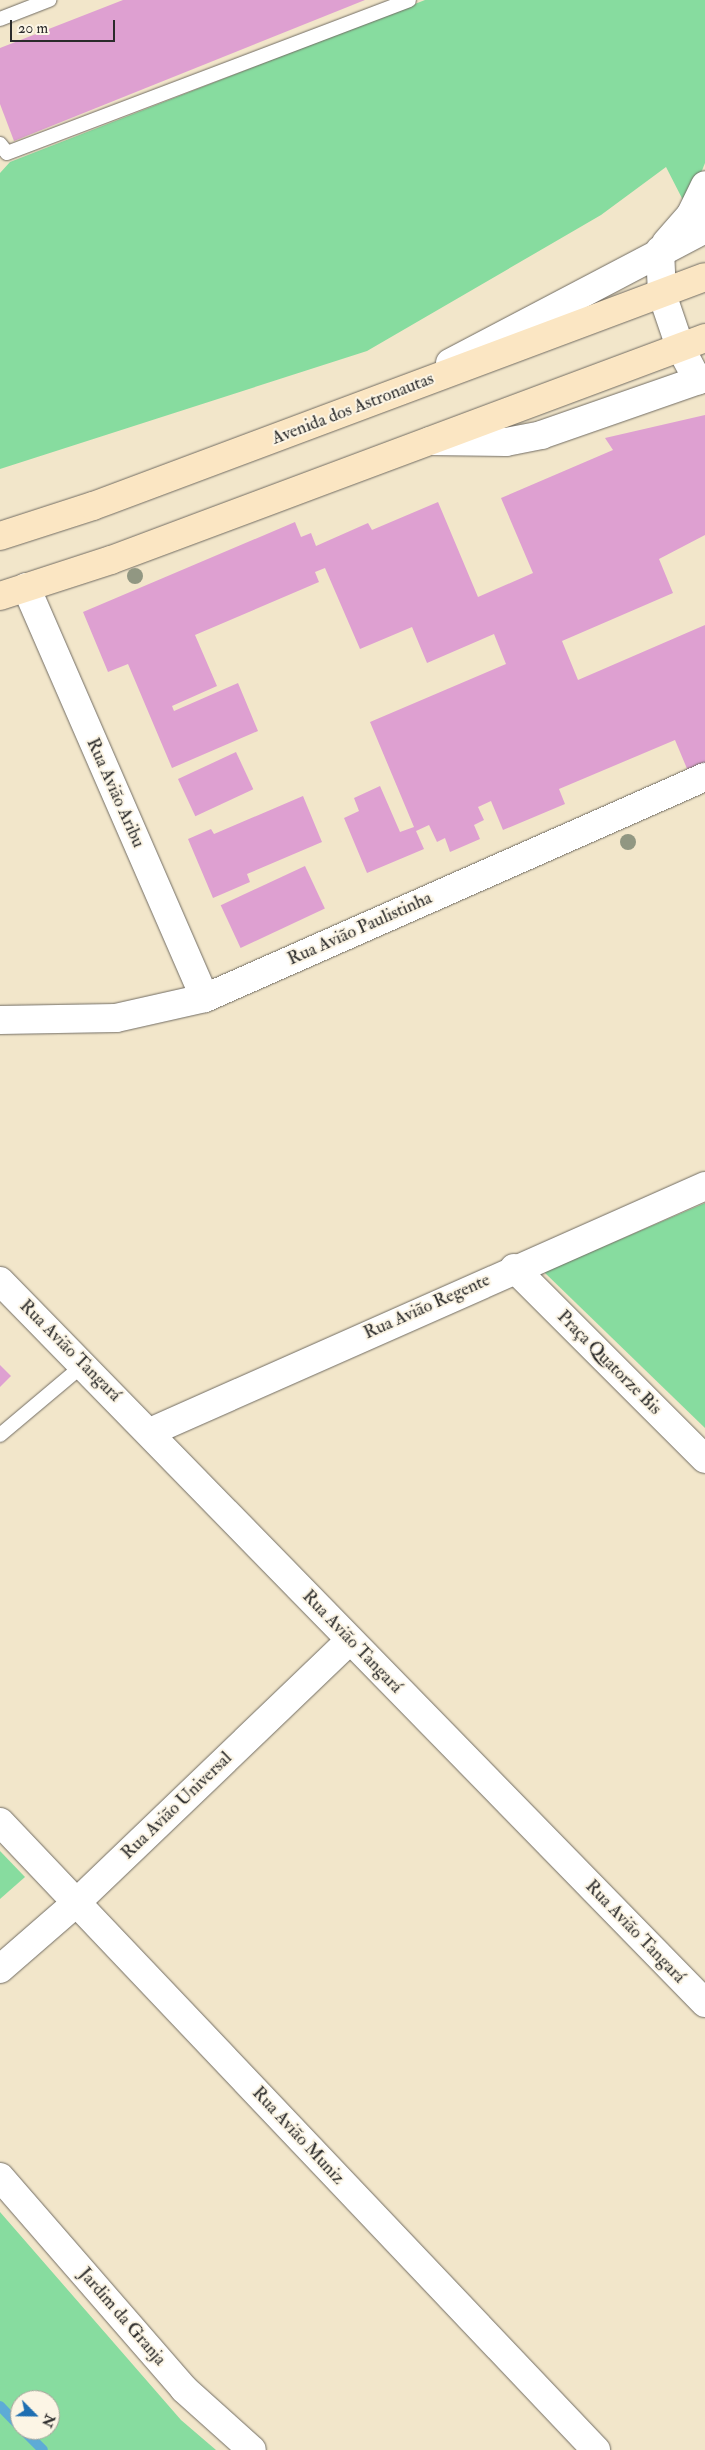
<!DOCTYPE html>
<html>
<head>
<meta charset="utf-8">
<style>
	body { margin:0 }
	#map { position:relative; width:705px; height:2450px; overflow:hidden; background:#f2e6ca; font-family:"IM FELL Double Pica",serif }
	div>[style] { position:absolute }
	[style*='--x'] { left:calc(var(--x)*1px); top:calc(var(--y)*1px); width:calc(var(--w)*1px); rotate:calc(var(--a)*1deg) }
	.green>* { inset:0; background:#87dc9f }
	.stream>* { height:10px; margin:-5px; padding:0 5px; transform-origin:5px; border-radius:5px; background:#5dabd6 }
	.building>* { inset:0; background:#dea0d1; transform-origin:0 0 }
	.roads { filter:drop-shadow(0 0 1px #716c63) drop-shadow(0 0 1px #716c63) }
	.lane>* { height:14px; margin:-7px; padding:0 7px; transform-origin:7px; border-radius:7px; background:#fff }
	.street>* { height:28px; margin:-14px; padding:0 14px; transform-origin:14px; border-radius:14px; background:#fff }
	.secondary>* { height:28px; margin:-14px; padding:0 14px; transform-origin:14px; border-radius:14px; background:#fbe6c3 }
	.trees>* { width:16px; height:16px; margin:-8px; border-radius:50%; background:#919782 }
	span { translate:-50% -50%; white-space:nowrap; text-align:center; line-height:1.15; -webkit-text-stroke:4px #fcf5e5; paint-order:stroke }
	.street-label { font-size:18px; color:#2b2b2b }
	.north { position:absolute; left:10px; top:2390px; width:50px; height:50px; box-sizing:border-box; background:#fcf5e5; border:1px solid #a8a49b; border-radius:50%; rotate:113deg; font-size:14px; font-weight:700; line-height:20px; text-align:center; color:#2b2b2b }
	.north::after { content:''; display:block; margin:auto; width:18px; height:22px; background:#1f6fb2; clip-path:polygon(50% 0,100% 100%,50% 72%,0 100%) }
	.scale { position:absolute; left:10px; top:20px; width:105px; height:22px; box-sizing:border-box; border:2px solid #2b2b2b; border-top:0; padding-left:6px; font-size:15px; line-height:18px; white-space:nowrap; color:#2b2b2b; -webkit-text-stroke:4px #fcf5e5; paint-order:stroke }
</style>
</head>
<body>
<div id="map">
	<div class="green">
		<i style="clip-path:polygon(425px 0,705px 0,705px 163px,687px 208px,666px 167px,601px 215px,367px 351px,0 469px,0 173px,10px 162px)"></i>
		<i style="clip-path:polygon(705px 1203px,705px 1428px,544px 1272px)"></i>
		<i style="clip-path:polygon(0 1851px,25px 1877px,0 1899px)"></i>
		<i style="clip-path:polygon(evenodd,0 2212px,181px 2420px,216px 2450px,0 2450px,0 2212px,20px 2400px,50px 2400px,50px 2430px,20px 2430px,20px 2400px)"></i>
	</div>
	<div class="stream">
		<i style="--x:0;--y:2406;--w:29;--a:46"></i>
		<i style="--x:23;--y:2430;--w:28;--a:45"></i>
	</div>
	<div class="building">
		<i style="clip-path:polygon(123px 0,365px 0,14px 141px,0 104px,0 48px)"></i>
		<i style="clip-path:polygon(705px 415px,705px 535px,659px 559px,673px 593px,562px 641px,578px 680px,705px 625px,705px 764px,688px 771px,675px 740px,559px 789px,565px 804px,503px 830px,491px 801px,478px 807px,484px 820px,474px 825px,480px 839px,450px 852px,445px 838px,437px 842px,429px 825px,416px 831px,424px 849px,367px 873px,344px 818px,359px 811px,354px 798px,380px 786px,400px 832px,414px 827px,370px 722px,506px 664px,494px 634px,427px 663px,412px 627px,360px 649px,325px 568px,315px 572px,319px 582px,195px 635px,217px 686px,172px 706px,174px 711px,238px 683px,258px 731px,172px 768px,128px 664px,108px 672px,83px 612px,295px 522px,301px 537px,311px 533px,316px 546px,368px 523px,372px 530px,438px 502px,478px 597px,533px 573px,501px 498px,613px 450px,605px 438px)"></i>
		<i style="left:236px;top:752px;width:41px;height:64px;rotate:65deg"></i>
		<i style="clip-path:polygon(303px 796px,322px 842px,247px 874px,250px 882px,213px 898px,188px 839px,211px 829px,214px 834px)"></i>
		<i style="left:305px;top:866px;width:47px;height:93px;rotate:65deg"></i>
		<i style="clip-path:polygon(0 1365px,11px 1376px,0 1387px)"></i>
	</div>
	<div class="roads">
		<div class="lane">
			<i style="--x:0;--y:19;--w:53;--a:-21.2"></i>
			<i style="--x:0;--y:144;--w:11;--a:52"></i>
			<i style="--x:7;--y:153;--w:430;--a:-20.8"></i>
			<i style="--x:0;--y:1435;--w:109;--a:-40.1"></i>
		</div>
		<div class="street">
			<i style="--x:666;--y:243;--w:38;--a:-49"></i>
			<i style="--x:691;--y:214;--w:32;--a:-64"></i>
			<i style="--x:660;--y:250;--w:44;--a:87.4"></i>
			<i style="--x:662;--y:294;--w:56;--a:71.2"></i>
			<i style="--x:680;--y:347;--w:38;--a:62"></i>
			<i style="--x:450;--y:363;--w:288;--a:-27.7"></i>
			<i style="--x:430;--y:441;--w:76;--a:0.8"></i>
			<i style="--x:506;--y:442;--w:36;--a:-11"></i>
			<i style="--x:541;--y:435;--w:174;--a:-19.2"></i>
			<i style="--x:26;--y:587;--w:448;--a:66.5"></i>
			<i style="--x:0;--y:1020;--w:116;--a:-1"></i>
			<i style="--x:116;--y:1018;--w:91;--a:-12.7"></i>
			<i style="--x:205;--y:998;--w:547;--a:-23.85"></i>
			<i style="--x:514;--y:1268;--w:270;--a:45"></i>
			<i style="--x:0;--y:1281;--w:1009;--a:45.68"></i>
			<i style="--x:150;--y:1432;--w:607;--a:-23.9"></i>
			<i style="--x:0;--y:1822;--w:866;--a:46.5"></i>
			<i style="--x:0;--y:1969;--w:102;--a:-41"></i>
			<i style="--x:77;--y:1902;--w:378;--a:-43.8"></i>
			<i style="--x:0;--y:2177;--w:281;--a:49"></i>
			<i style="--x:184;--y:2389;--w:91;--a:41.9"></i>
		</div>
		<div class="secondary">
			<i style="--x:0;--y:536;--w:98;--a:-17.9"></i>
			<i style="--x:93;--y:506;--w:653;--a:-20.51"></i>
			<i style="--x:0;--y:596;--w:117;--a:-18"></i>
			<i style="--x:111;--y:560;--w:634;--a:-20.49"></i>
		</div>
	</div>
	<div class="trees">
		<i style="left:135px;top:576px"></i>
		<i style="left:628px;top:842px"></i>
	</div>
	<div class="street-label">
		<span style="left:353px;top:409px;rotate:-21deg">Avenida dos Astronautas</span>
		<span style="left:115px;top:793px;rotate:66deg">Rua Avião Aribu</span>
		<span style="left:360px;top:929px;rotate:-24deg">Rua Avião Paulistinha</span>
		<span style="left:427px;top:1307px;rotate:-24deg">Rua Avião Regente</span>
		<span style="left:70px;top:1351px;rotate:45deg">Rua Avião Tangará</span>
		<span style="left:609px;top:1363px;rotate:45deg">Praça Quatorze Bis</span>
		<span style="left:352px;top:1642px;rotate:46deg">Rua Avião Tangará</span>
		<span style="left:177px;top:1806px;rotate:-44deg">Rua Avião Universal</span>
		<span style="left:635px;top:1932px;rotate:46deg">Rua Avião Tangará</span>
		<span style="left:298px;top:2136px;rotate:47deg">Rua Avião Muniz</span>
		<span style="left:122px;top:2317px;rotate:49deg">Jardim da Granja</span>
	</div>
	<div class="north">N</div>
	<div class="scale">20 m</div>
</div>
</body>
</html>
